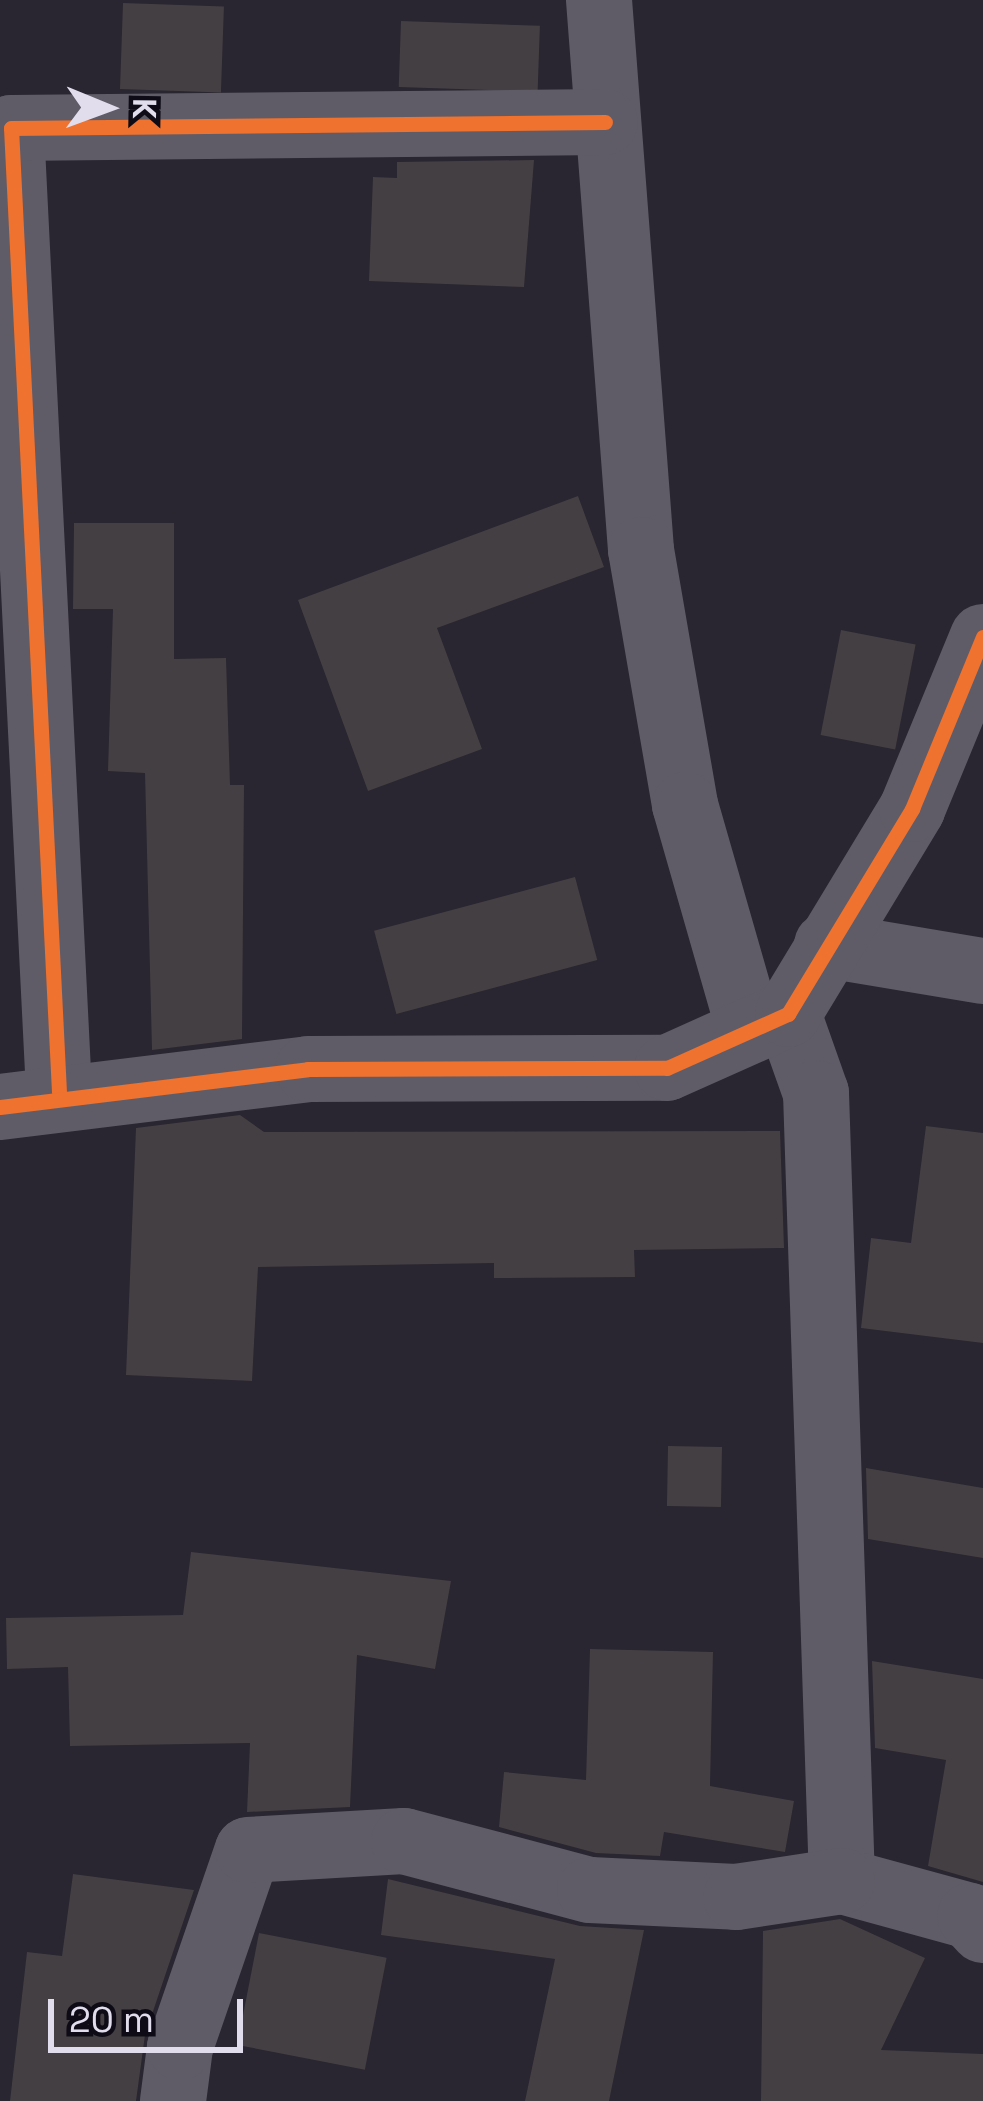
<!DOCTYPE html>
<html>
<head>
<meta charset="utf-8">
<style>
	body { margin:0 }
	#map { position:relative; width:983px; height:2101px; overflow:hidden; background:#292531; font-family:"Space Grotesk",sans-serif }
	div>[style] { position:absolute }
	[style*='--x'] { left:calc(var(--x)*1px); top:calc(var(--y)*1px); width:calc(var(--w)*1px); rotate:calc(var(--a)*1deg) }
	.building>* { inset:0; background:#443f42; transform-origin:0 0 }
	.street>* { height:66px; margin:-33px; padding:0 33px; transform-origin:33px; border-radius:33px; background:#5f5c67 }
	.secondary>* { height:66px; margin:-33px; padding:0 33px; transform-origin:33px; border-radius:33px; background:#5f5c67 }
	.cycleway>* { height:15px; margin:-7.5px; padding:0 7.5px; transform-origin:7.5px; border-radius:7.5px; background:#ef722f }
	span { translate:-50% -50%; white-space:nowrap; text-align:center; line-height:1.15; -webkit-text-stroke:9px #0e0b16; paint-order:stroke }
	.north { position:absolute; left:48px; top:48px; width:120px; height:120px; -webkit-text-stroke:9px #0e0b16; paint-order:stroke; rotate:91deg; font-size:33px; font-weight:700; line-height:48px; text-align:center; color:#e1dded }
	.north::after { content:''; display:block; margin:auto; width:42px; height:54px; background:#e1dded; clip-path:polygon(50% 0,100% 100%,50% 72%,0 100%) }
	.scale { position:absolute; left:48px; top:1999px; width:195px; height:54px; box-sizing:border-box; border:6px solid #e1dded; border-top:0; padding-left:15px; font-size:36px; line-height:42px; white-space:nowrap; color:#e1dded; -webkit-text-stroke:9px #0e0b16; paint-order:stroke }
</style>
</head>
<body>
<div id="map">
	<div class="building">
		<i style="left:123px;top:3px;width:101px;height:86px;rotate:2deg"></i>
		<i style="left:401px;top:21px;width:139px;height:66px;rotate:2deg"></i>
		<i style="clip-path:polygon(534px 160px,524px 287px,369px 281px,373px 177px,397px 178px,397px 162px)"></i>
		<i style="clip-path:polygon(578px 496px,604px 567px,437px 628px,482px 749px,368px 791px,298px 600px)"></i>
		<i style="clip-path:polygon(74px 523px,174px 523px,174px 659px,226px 658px,230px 785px,244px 785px,242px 1039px,152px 1050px,145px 773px,108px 771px,113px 609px,73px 609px)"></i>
		<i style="left:841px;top:630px;width:76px;height:107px;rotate:11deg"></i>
		<i style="left:575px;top:877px;width:86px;height:208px;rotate:75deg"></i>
		<i style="clip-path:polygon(240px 1115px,264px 1132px,780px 1131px,784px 1248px,634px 1250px,635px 1277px,494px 1278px,494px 1263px,258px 1267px,252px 1381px,126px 1375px,136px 1128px)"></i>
		<i style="clip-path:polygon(926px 1126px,983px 1133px,983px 1343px,861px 1328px,871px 1238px,911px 1243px)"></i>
		<i style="left:668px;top:1446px;width:54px;height:60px;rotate:1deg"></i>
		<i style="clip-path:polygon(866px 1468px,983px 1488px,983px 1558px,868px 1539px)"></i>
		<i style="clip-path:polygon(191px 1552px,451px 1581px,435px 1669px,357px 1655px,350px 1807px,247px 1812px,250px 1743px,70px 1746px,68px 1667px,7px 1669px,6px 1618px,183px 1615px)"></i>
		<i style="clip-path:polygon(590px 1649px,713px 1652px,710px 1786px,794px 1801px,785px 1852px,664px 1832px,660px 1856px,596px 1853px,499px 1827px,504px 1772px,586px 1780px)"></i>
		<i style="clip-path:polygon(872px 1661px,983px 1679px,983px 1882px,928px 1866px,946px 1760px,875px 1748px)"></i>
		<i style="clip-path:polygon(73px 1874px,194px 1890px,145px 2035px,136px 2101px,10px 2101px,27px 1952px,62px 1956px)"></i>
		<i style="clip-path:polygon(388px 1879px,580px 1926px,644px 1930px,609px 2101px,525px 2101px,555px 1959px,381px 1935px)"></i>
		<i style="clip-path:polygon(840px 1919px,925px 1958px,881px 2050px,983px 2054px,983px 2101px,761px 2101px,763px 1931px)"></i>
		<i style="left:259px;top:1933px;width:130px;height:114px;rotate:11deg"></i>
	</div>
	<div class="street">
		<i style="--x:599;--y:0;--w:552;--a:85.63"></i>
		<i style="--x:641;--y:550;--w:259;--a:80.2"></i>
		<i style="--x:685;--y:805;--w:228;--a:74"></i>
		<i style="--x:827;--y:945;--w:158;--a:9.5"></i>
		<i style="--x:788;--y:1014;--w:84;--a:70.5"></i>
		<i style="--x:816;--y:1093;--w:788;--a:88.11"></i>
		<i style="--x:842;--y:1881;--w:133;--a:15.3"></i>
		<i style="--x:970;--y:1916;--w:19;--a:47"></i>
		<i style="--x:59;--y:1092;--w:965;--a:-92.85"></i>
		<i style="--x:11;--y:128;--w:594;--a:-0.58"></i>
		<i style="--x:173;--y:2101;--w:54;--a:-82.6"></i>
		<i style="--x:180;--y:2047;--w:208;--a:-71"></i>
		<i style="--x:248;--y:1850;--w:156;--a:-3.3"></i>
		<i style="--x:404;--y:1841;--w:192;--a:14.8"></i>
		<i style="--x:590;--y:1890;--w:146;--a:2.7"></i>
		<i style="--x:736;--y:1897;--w:107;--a:-8.6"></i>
	</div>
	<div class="secondary">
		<i style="--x:0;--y:1107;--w:310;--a:-7"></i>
		<i style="--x:308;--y:1069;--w:359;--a:-0.2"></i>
		<i style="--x:667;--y:1068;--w:133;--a:-24.1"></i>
		<i style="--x:788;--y:1014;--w:240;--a:-58.8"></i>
		<i style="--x:912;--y:809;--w:186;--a:-67.6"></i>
	</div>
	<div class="cycleway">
		<i style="--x:59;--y:1092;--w:965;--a:-92.85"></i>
		<i style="--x:11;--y:128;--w:594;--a:-0.58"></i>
		<i style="--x:0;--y:1107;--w:310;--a:-7"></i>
		<i style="--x:308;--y:1069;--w:359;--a:-0.2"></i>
		<i style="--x:667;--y:1068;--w:133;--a:-24.1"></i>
		<i style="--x:788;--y:1014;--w:240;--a:-58.8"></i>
		<i style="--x:912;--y:809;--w:186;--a:-67.6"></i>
	</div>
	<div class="north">K</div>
	<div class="scale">20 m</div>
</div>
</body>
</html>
